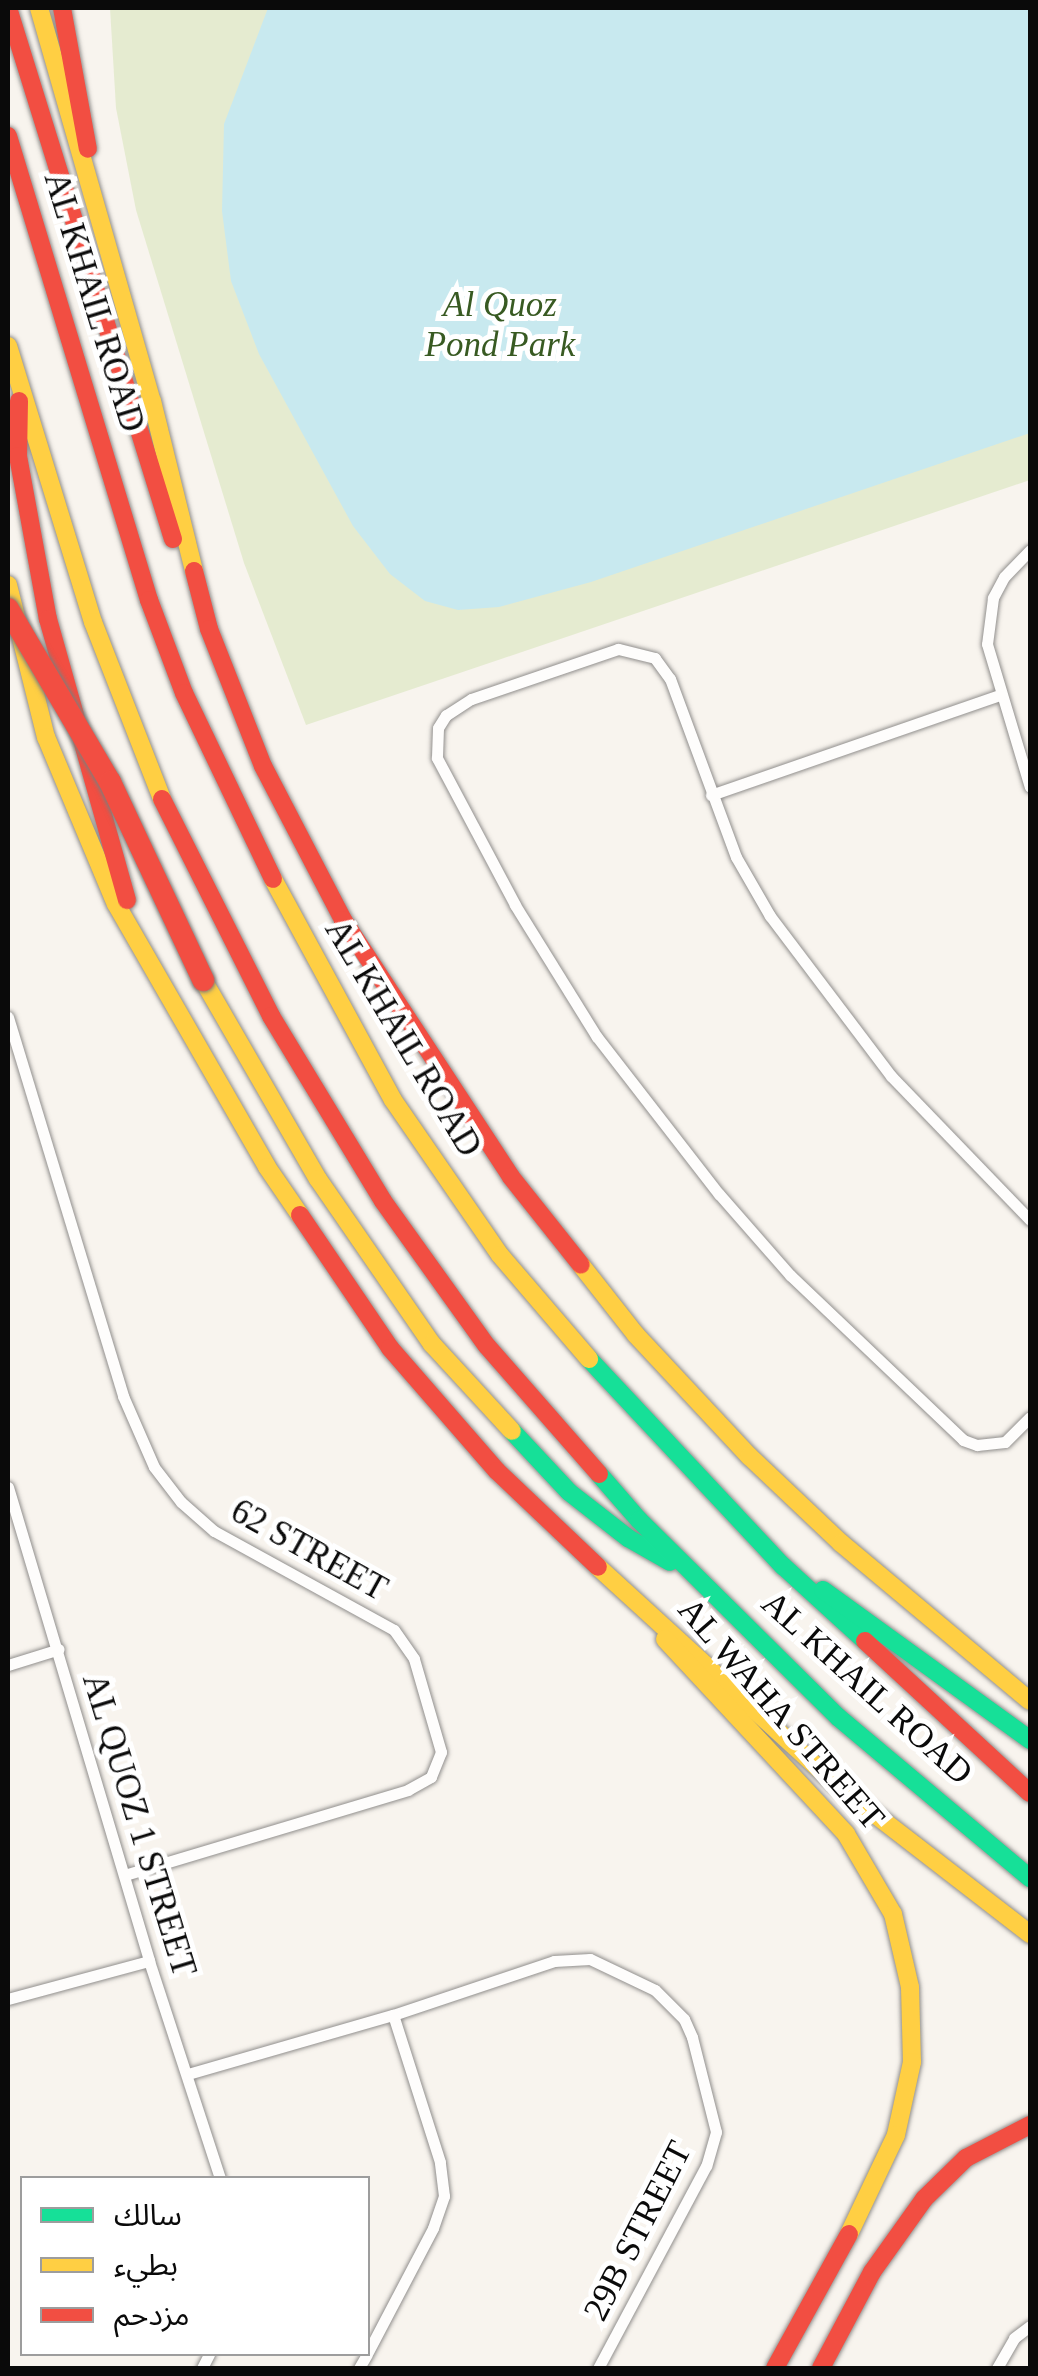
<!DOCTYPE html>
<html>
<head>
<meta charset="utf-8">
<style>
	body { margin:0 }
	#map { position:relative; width:1038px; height:2376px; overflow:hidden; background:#f8f4ee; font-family:"Times New Roman","Noto Sans Arabic",serif }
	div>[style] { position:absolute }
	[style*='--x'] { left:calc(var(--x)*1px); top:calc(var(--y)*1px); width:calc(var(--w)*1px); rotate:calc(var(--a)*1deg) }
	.green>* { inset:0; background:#e5ebd0 }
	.water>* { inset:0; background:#c8e9ef }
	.roads { filter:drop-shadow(0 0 2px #918f8d) drop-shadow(0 0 2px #918f8d) }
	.street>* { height:11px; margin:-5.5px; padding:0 5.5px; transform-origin:5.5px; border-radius:5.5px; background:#fefdfc }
	.fast>* { height:18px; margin:-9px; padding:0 9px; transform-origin:9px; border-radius:9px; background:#16e098 }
	.slow>* { height:18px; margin:-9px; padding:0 9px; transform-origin:9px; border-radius:9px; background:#ffcf43 }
	.jam>* { height:18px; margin:-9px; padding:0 9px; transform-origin:9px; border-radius:9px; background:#f24e42 }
	.bridges { filter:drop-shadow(0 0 2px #7e7d7a) drop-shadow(0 0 2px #7e7d7a) }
	.jam-bridge>* { height:22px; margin:-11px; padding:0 11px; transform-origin:11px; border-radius:11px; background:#f24e42 }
	span { translate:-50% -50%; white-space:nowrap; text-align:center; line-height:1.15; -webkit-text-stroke:10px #fff; paint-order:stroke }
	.street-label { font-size:35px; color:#0a0a0a }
	.park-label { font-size:35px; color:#385a22; font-style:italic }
	.frame { position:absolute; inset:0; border:10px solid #0a0a0a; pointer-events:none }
	.legend { position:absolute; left:20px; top:2176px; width:350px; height:180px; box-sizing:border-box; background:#fff; border:2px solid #9d9d9d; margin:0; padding:12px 18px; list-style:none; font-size:30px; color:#0a0a0a }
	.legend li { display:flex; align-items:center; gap:20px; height:50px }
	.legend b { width:50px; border:2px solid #9d9d9d }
</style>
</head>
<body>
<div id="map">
	<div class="green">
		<i style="clip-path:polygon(110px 8px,1030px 8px,1030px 480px,306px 725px,244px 563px,136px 210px,116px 108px)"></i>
	</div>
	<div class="water">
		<i style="clip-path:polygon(268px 8px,1030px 8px,1030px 433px,591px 582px,499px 607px,458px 610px,425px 601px,390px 574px,353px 526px,259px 354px,231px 281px,222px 211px,224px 124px)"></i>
	</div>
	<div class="roads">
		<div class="street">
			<i style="--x:1030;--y:550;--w:37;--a:134"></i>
			<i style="--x:1004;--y:577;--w:24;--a:118"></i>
			<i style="--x:993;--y:598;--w:46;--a:97.4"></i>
			<i style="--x:987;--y:644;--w:149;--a:73.3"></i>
			<i style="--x:711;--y:795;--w:306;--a:-19.1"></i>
			<i style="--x:8;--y:1017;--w:396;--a:73.1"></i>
			<i style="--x:123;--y:1396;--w:77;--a:66.4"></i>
			<i style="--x:154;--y:1467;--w:44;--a:52.4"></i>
			<i style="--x:181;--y:1502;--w:44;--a:41.3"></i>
			<i style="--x:214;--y:1531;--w:205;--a:28.8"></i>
			<i style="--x:394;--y:1630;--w:35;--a:55"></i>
			<i style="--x:414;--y:1659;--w:97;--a:73.8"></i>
			<i style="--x:441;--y:1752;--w:27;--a:112"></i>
			<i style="--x:431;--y:1777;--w:26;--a:151"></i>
			<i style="--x:408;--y:1790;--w:296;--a:163.3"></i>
			<i style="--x:1030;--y:1220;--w:200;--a:-134"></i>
			<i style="--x:891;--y:1076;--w:201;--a:-127.1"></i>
			<i style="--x:770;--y:916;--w:68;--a:-120"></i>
			<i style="--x:736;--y:857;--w:190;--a:-110.3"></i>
			<i style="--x:670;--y:679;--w:26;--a:-126"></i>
			<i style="--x:655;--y:658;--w:38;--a:-166"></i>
			<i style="--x:618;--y:649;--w:155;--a:161.2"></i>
			<i style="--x:471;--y:699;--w:30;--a:147"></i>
			<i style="--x:446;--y:715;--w:15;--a:122"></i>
			<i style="--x:438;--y:728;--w:30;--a:92"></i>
			<i style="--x:437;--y:758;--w:166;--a:62"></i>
			<i style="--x:515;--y:905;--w:155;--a:58.2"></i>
			<i style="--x:597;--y:1037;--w:199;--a:52.2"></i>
			<i style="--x:719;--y:1194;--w:108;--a:48.8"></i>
			<i style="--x:790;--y:1275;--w:239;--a:43.6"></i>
			<i style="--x:963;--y:1440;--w:15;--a:20"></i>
			<i style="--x:977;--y:1445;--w:28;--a:-6"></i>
			<i style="--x:1005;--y:1442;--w:35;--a:-45"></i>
			<i style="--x:8;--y:1487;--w:495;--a:73.4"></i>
			<i style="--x:149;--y:1961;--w:228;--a:71.9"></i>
			<i style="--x:8;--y:1665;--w:53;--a:-17.4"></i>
			<i style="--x:8;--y:1999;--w:146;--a:-15.1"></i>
			<i style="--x:188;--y:2074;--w:213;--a:-16.1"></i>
			<i style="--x:393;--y:2015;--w:170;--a:-18.5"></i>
			<i style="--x:554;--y:1961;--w:36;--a:-3"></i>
			<i style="--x:590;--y:1959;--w:72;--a:25.5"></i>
			<i style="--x:655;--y:1990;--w:41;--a:45"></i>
			<i style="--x:684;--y:2019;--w:20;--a:66"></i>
			<i style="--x:692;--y:2037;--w:98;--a:75.8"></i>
			<i style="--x:716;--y:2132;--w:35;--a:106"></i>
			<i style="--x:706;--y:2166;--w:229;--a:118.1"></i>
			<i style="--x:368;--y:2352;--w:140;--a:-62.3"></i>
			<i style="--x:433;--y:2228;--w:34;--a:-71"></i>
			<i style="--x:444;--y:2196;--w:34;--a:-97"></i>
			<i style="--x:440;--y:2162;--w:154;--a:-107.7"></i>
			<i style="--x:202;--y:2368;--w:16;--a:-63"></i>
			<i style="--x:359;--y:2368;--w:16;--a:-60"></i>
			<i style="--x:997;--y:2368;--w:34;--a:-60"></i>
			<i style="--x:1014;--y:2338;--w:20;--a:-37"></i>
		</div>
		<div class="fast">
			<i style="--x:589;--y:1359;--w:284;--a:46.9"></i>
			<i style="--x:783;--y:1566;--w:111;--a:42.4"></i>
			<i style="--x:512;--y:1431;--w:83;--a:46.9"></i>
			<i style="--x:569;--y:1492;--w:75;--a:37.9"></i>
			<i style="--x:628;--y:1538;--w:48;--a:29.7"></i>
			<i style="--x:599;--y:1474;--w:61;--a:49"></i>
			<i style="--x:639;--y:1520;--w:280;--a:44.7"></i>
			<i style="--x:838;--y:1717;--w:251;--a:40"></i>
			<i style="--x:823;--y:1590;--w:256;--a:35.9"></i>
		</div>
		<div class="slow">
			<i style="--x:39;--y:8;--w:409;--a:74"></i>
			<i style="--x:152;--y:401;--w:175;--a:76.1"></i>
			<i style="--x:8;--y:346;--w:289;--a:72.9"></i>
			<i style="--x:93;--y:622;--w:190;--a:68.7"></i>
			<i style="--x:8;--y:585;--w:157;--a:76"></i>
			<i style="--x:46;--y:737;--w:181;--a:67.3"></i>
			<i style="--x:116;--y:904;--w:303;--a:60.1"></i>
			<i style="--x:267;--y:1167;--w:58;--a:55.5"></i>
			<i style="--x:273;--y:879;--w:251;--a:61.5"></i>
			<i style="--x:393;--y:1100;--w:188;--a:55.4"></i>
			<i style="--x:500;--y:1255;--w:137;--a:49.4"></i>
			<i style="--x:203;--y:980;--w:230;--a:60"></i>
			<i style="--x:318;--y:1179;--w:201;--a:55.4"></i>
			<i style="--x:432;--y:1344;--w:118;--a:47.4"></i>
			<i style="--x:581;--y:1265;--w:89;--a:51.8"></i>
			<i style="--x:636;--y:1335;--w:166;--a:47"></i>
			<i style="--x:749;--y:1456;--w:127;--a:43.4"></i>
			<i style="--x:841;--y:1543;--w:246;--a:39.9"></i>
			<i style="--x:598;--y:1567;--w:323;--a:42.4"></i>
			<i style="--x:837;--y:1785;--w:244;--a:37.7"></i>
			<i style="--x:665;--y:1639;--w:266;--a:47.1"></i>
			<i style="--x:846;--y:1834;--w:93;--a:59.6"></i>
			<i style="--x:893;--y:1914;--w:75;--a:76.9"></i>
			<i style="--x:910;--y:1987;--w:75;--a:88.5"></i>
			<i style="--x:912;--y:2062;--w:75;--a:102.4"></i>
			<i style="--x:896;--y:2135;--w:110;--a:115.4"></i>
		</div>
		<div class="jam">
			<i style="--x:8;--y:8;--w:556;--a:72.74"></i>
			<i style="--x:62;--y:8;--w:143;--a:79.6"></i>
			<i style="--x:8;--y:136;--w:485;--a:73.1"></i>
			<i style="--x:149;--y:600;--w:99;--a:69.4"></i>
			<i style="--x:184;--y:693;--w:206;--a:64.4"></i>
			<i style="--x:19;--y:401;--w:55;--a:91"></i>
			<i style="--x:18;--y:456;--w:166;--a:79.6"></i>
			<i style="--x:48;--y:619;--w:292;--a:74.3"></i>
			<i style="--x:194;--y:571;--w:60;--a:75.5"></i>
			<i style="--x:209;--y:629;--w:147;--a:68.5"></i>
			<i style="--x:263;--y:766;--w:174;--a:62.5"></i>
			<i style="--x:343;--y:920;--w:307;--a:56.8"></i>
			<i style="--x:511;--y:1177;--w:112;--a:51.5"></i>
			<i style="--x:162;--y:799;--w:243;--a:63.3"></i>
			<i style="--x:271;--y:1016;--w:216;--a:58.8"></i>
			<i style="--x:383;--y:1201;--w:178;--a:54.4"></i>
			<i style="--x:487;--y:1346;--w:170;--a:48.8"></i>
			<i style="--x:300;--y:1215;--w:161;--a:55.9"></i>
			<i style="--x:390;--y:1348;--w:163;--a:49"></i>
			<i style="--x:497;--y:1471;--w:139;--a:43.5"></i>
			<i style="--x:865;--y:1641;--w:224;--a:42.7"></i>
			<i style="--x:775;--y:2368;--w:153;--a:-61.1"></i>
			<i style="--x:821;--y:2368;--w:109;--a:-62"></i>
			<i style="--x:872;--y:2272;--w:90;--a:-54.5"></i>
			<i style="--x:924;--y:2199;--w:59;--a:-44.3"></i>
			<i style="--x:966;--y:2158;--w:72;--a:-27.3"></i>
		</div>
	</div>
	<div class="bridges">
		<div class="jam-bridge">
			<i style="--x:8;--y:609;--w:201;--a:59.5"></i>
			<i style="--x:110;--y:782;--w:219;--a:64.8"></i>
		</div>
	</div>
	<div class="street-label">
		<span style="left:94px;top:302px;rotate:73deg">AL KHAIL ROAD</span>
		<span style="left:403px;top:1038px;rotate:59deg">AL KHAIL ROAD</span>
		<span style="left:309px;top:1550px;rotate:29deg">62 STREET</span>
		<span style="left:867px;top:1688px;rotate:42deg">AL KHAIL ROAD</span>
		<span style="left:781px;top:1714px;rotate:49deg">AL WAHA STREET</span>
		<span style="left:139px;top:1825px;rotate:73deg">AL QUOZ 1 STREET</span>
		<span style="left:638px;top:2231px;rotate:-63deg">29B STREET</span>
	</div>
	<div class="park-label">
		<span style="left:500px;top:325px">Al Quoz<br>Pond Park</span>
	</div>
	<div class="frame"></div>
	<ul class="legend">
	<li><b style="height:12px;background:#16e098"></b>سالك</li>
	<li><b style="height:12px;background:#ffcf43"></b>بطيء</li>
	<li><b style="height:12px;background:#f24e42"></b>مزدحم</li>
	</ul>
</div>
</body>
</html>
